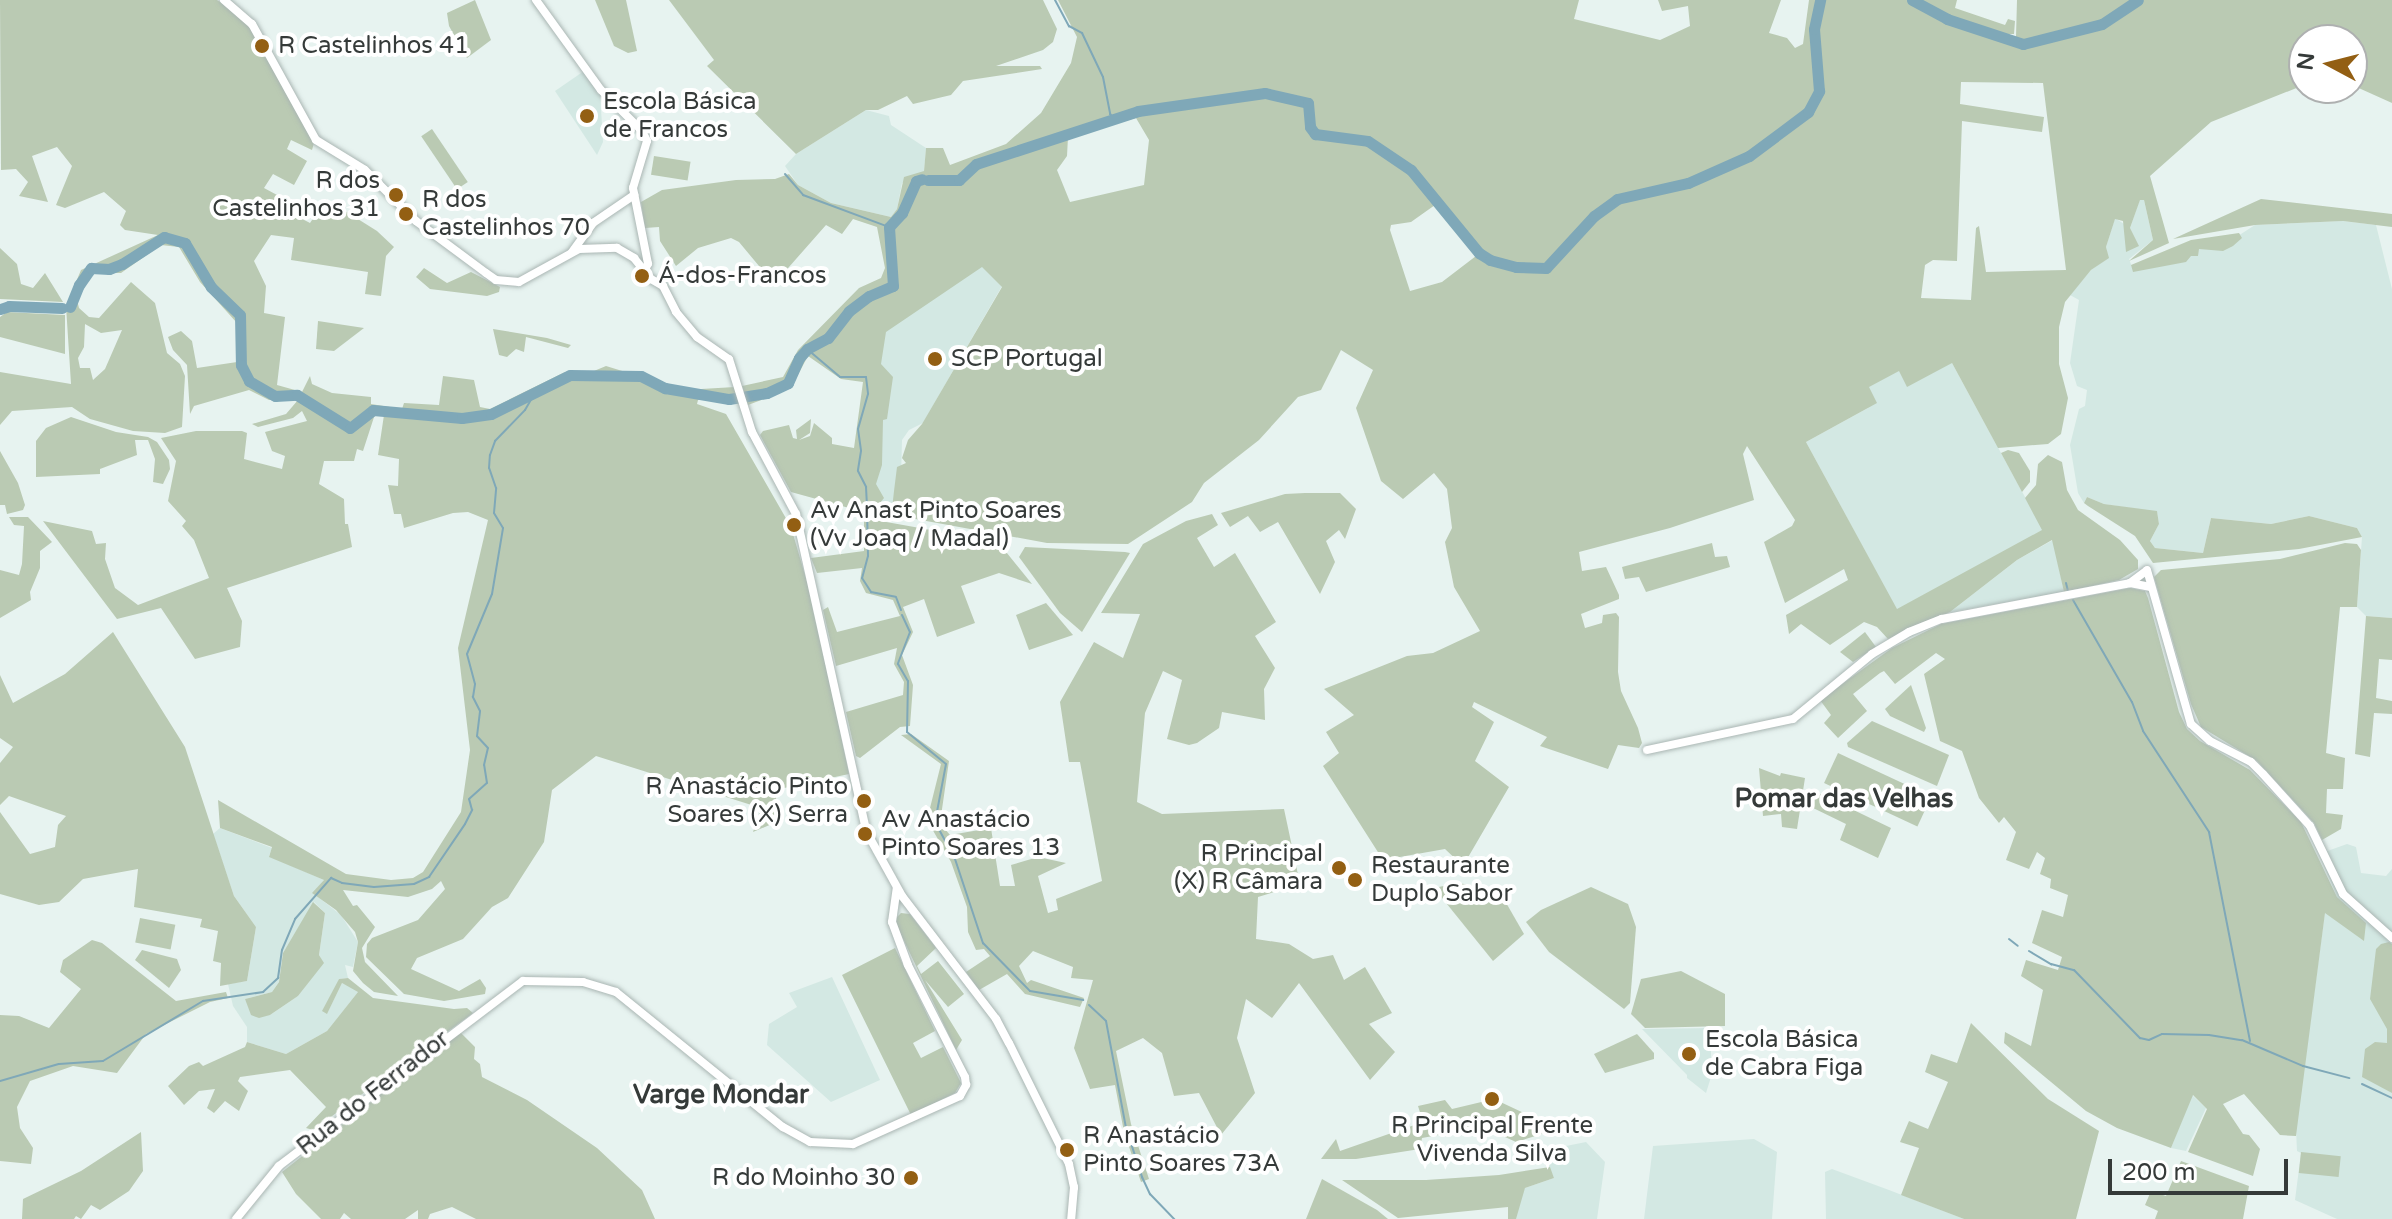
<!DOCTYPE html>
<html>
<head>
<meta charset="utf-8">
<style>
	body { margin:0 }
	#map { position:relative; width:2392px; height:1219px; overflow:hidden; background:#e7f3f0; font-family:"Varela Round",sans-serif }
	div>[style] { position:absolute }
	[style*='--x'] { left:calc(var(--x)*1px); top:calc(var(--y)*1px); width:calc(var(--w)*1px); rotate:calc(var(--a)*1deg) }
	.built>* { inset:0; background:#d3e8e3 }
	.green>* { inset:0; background:#bacab3; transform-origin:0 0 }
	.stream>* { height:2px; margin:-1px; padding:0 1px; transform-origin:1px; border-radius:1px; background:#7fa8b8 }
	.river>* { height:11px; margin:-5.5px; padding:0 5.5px; transform-origin:5.5px; border-radius:5.5px; background:#7fa8b8 }
	.roads { filter:drop-shadow(0 0 2px #aab6b3) drop-shadow(0 0 2px #aab6b3) }
	.secondary>* { height:8px; margin:-4px; padding:0 4px; transform-origin:4px; border-radius:4px; background:#fff }
	.dots>* { width:22px; height:22px; translate:-50% -50%; box-sizing:border-box; border:4px solid #fff; border-radius:50% }
	span { translate:-50% -50%; white-space:nowrap; text-align:center; line-height:1.15; -webkit-text-stroke:8px #fff; paint-order:stroke }
	.poi-label { font-size:24px; color:#353a39 }
	.left { translate:0 -50%; text-align:left }
	.right { translate:-100% -50%; text-align:right }
	.street-label { font-size:24px; color:#353a39 }
	.neighbourhood-label { font-size:26px; color:#353a39; font-weight:700 }
	.north { position:absolute; left:2288px; top:24px; width:80px; height:80px; box-sizing:border-box; background:#fff; border:2px solid #aeb0b0; border-radius:50%; rotate:277deg; font-size:22px; font-weight:700; line-height:32px; text-align:center; color:#353a39 }
	.north::after { content:''; display:block; margin:auto; width:28px; height:36px; background:#935f13; clip-path:polygon(50% 0,100% 100%,50% 72%,0 100%) }
	.scale { position:absolute; left:2108px; top:1159px; width:180px; height:36px; box-sizing:border-box; border:4px solid #353a39; border-top:0; padding-left:10px; font-size:24px; line-height:28px; white-space:nowrap; color:#353a39; -webkit-text-stroke:6px #fff; paint-order:stroke }
</style>
</head>
<body>
<div id="map">
	<div class="built">
		<i style="clip-path:polygon(584px 71px,600px 92px,603px 142px,597px 155px,555px 91px)"></i>
		<i style="clip-path:polygon(866px 110px,889px 116px,891px 125px,926px 148px,924px 172px,902px 183px,897px 209px,891px 217px,831px 203px,798px 185px,785px 166px,796px 154px)"></i>
		<i style="clip-path:polygon(2140px 199px,2144px 200px,2153px 240px,2129px 259px,2132px 267px,2241px 234px,2255px 225px,2343px 221px,2376px 225px,2392px 289px,2392px 618px,2366px 616px,2357px 607px,2362px 537px,2357px 528px,2309px 516px,2271px 524px,2211px 518px,2203px 553px,2155px 548px,2150px 541px,2159px 524px,2157px 512px,2104px 504px,2087px 497px,2084px 503px,2078px 493px,2070px 445px,2079px 409px,2085px 406px,2087px 390px,2077px 386px,2070px 363px,2079px 300px,2070px 295px,2091px 270px,2108px 258px,2106px 247px,2115px 218px,2130px 228px)"></i>
		<i style="clip-path:polygon(982px 255px,1002px 286px,923px 423px,909px 430px,902px 440px,901px 479px,892px 509px,899px 516px,872px 513px,875px 487px,863px 346px)"></i>
		<i style="clip-path:polygon(1896px 361px,1952px 363px,2043px 530px,1897px 610px,1806px 442px,1868px 408px,1855px 383px)"></i>
		<i style="clip-path:polygon(2053px 540px,2064px 592px,1950px 612px,2017px 560px)"></i>
		<i style="clip-path:polygon(evenodd,220px 828px,272px 848px,269px 856px,324px 880px,313px 893px,341px 915px,358px 942px,353px 967px,345px 965px,348px 978px,339px 979px,327px 1013px,342px 983px,359px 991px,327px 1031px,286px 1054px,247px 1042px,247px 1027px,233px 1006px,228px 984px,247px 981px,256px 927px,234px 896px,213px 834px,220px 828px,314px 902px,325px 913px,319px 955px,323px 963px,298px 996px,270px 1015px,254px 1014px,245px 999px,272px 992px,279px 982px,283px 953px,314px 902px)"></i>
		<i style="clip-path:polygon(2347px 844px,2356px 847px,2361px 873px,2386px 876px,2392px 869px,2392px 1219px,2337px 1219px,2295px 1200px,2301px 1153px,2297px 1151px,2296px 1129px,2325px 912px,2363px 940px,2365px 923px,2337px 897px,2319px 854px)"></i>
		<i style="clip-path:polygon(832px 977px,880px 1080px,831px 1102px,767px 1045px,769px 1024px,797px 1007px,789px 993px)"></i>
		<i style="clip-path:polygon(1711px 1028px,1711px 1077px,1706px 1093px,1687px 1078px,1687px 1075px,1642px 1029px)"></i>
		<i style="clip-path:polygon(2192px 1095px,2206px 1108px,2186px 1151px,2171px 1148px)"></i>
		<i style="clip-path:polygon(1754px 1139px,1777px 1152px,1772px 1219px,1644px 1219px,1653px 1146px)"></i>
		<i style="clip-path:polygon(1586px 1142px,1605px 1162px,1597px 1219px,1508px 1219px,1525px 1188px,1554px 1178px,1541px 1151px)"></i>
		<i style="clip-path:polygon(1832px 1169px,1889px 1190px,1964px 1219px,1826px 1219px,1825px 1172px)"></i>
	</div>
	<div class="green">
		<i style="clip-path:polygon(evenodd,0 0,217px 0,237px 13px,250px 28px,314px 143px,312px 150px,291px 140px,287px 149px,307px 161px,294px 185px,273px 174px,264px 188px,292px 203px,287px 211px,310px 223px,326px 199px,377px 231px,394px 247px,386px 256px,381px 296px,365px 294px,368px 272px,291px 260px,294px 238px,271px 235px,254px 261px,266px 286px,264px 313px,285px 317px,277px 385px,302px 392px,310px 376px,312px 384px,332px 393px,371px 397px,371px 404px,402px 409px,404px 403px,439px 405px,443px 376px,474px 380px,480px 407px,490px 409px,565px 372px,594px 371px,606px 366px,684px 390px,735px 387px,738px 398px,698px 400px,697px 404px,726px 414px,791px 527px,814px 606px,849px 774px,775px 790px,779px 821px,753px 832px,761px 808px,596px 756px,552px 790px,544px 842px,508px 898px,492px 907px,463px 939px,417px 958px,411px 969px,459px 991px,480px 979px,486px 988px,485px 994px,444px 1001px,404px 994px,366px 957px,367px 944px,372px 938px,418px 920px,445px 889px,441px 881px,432px 889px,408px 897px,343px 890px,353px 906px,357px 905px,375px 927px,362px 948px,365px 962px,398px 996px,374px 992px,363px 983px,353px 971px,358px 942px,355px 932px,336px 910px,312px 893px,324px 880px,269px 857px,272px 847px,220px 828px,218px 800px,346px 874px,391px 880px,413px 878px,423px 872px,461px 812px,470px 750px,458px 648px,488px 520px,468px 512px,453px 513px,404px 528px,401px 514px,394px 514px,388px 485px,398px 486px,399px 459px,378px 455px,384px 415px,375px 414px,363px 451px,357px 449px,354px 461px,324px 461px,319px 484px,344px 499px,345px 524px,348px 524px,352px 547px,227px 588px,242px 621px,240px 647px,195px 659px,161px 608px,117px 619px,43px 521px,92px 531px,96px 544px,106px 543px,105px 559px,115px 588px,138px 605px,209px 578px,194px 540px,182px 526px,186px 521px,168px 501px,176px 461px,161px 438px,196px 431px,242px 431px,247px 433px,244px 459px,282px 469px,285px 456px,272px 451px,265px 432px,307px 421px,302px 411px,293px 418px,258px 427px,252px 424px,286px 414px,298px 400px,269px 400px,249px 390px,194px 406px,190px 414px,187px 365px,173px 350px,168px 337px,181px 331px,192px 341px,197px 368px,237px 362px,237px 323px,200px 282px,179px 247px,161px 245px,121px 273px,89px 273px,77px 300px,79px 308px,89px 317px,99px 318px,131px 282px,155px 303px,167px 353px,180px 364px,185px 376px,182px 427px,165px 433px,133px 431px,90px 419px,72px 407px,12px 411px,0 425px,0 372px,71px 384px,66px 306px,81px 270px,158px 235px,125px 230px,120px 225px,126px 211px,104px 192px,65px 208px,56px 205px,72px 166px,57px 147px,32px 156px,48px 202px,19px 196px,28px 182px,16px 169px,1px 170px,0 0,85px 324px,101px 333px,122px 330px,105px 369px,93px 380px,90px 368px,80px 368px,78px 358px,84px 347px,85px 324px)"></i>
		<i style="clip-path:polygon(475px 0,491px 40px,467px 58px,449px 26px,447px 13px)"></i>
		<i style="clip-path:polygon(595px 0,626px 0,637px 51px,628px 53px,614px 46px)"></i>
		<i style="clip-path:polygon(669px 0,1043px 0,1057px 29px,1053px 42px,1043px 50px,996px 66px,1040px 66px,1042px 69px,963px 81px,951px 95px,913px 104px,907px 96px,878px 110px,866px 110px,796px 154px,707px 66px,714px 60px)"></i>
		<i style="clip-path:polygon(evenodd,1058px 0,1579px 0,1574px 19px,1660px 40px,1690px 26px,1688px 6px,1662px 11px,1658px 0,1781px 0,1769px 33px,1787px 38px,1795px 48px,1803px 44px,1809px 0,1957px 0,1955px 8px,2005px 25px,2008px 19px,2015px 21px,2014px 34px,2006px 34px,2016px 37px,2017px 0,2392px 0,2392px 103px,2352px 85px,2352px 40px,2304px 40px,2304px 85px,2211px 122px,2150px 176px,2169px 243px,2129px 261px,2153px 240px,2144px 200px,2140px 200px,2130px 228px,2139px 246px,2126px 252px,2123px 221px,2115px 219px,2106px 247px,2109px 258px,2091px 270px,2065px 302px,2059px 327px,2059px 364px,2068px 398px,2061px 434px,2048px 444px,1998px 448px,1952px 363px,1907px 387px,1899px 371px,1869px 387px,1877px 403px,1806px 442px,1897px 609px,2042px 530px,2025px 498px,2036px 485px,2038px 464px,2048px 455px,2062px 462px,2067px 490px,2078px 510px,2120px 540px,2138px 560px,2138px 569px,2119px 580px,2064px 592px,2052px 540px,2017px 560px,1950px 612px,1888px 639px,1877px 627px,1864px 622px,1830px 645px,1801px 624px,1789px 634px,1786px 615px,1848px 580px,1844px 569px,1785px 603px,1764px 542px,1792px 526px,1795px 520px,1747px 446px,1743px 454px,1754px 500px,1670px 528px,1579px 552px,1582px 571px,1606px 567px,1619px 595px,1619px 599px,1581px 614px,1585px 628px,1602px 623px,1603px 615px,1616px 613px,1619px 617px,1618px 672px,1621px 691px,1638px 728px,1642px 743px,1639px 748px,1618px 745px,1608px 769px,1540px 746px,1547px 737px,1474px 702px,1472px 707px,1494px 722px,1475px 761px,1509px 787px,1463px 866px,1445px 849px,1383px 860px,1323px 766px,1339px 753px,1326px 732px,1354px 715px,1324px 689px,1407px 656px,1433px 653px,1480px 631px,1454px 587px,1445px 542px,1452px 528px,1447px 489px,1434px 473px,1403px 499px,1381px 481px,1356px 408px,1373px 370px,1341px 350px,1321px 390px,1298px 397px,1259px 440px,1204px 483px,1192px 502px,1128px 544px,1047px 543px,899px 516px,892px 509px,894px 491px,897px 467px,906px 463px,902px 458px,908px 440px,922px 424px,1002px 287px,982px 267px,886px 332px,881px 364px,893px 377px,887px 419px,883px 420px,882px 465px,876px 484px,884px 498px,872px 513px,860px 511px,791px 492px,760px 435px,763px 431px,789px 425px,793px 438px,797px 439px,796px 430px,811px 419px,810px 433px,799px 440px,810px 436px,814px 423px,832px 438px,832px 444px,854px 448px,863px 382px,841px 379px,808px 356px,794px 382px,777px 394px,748px 405px,742px 386px,783px 377px,798px 350px,859px 288px,881px 278px,885px 268px,877px 227px,853px 219px,842px 234px,826px 225px,774px 284px,739px 242px,731px 238px,698px 248px,676px 266px,660px 241px,659px 227px,645px 228px,641px 202px,662px 190px,736px 180px,775px 179px,789px 174px,798px 185px,831px 203px,891px 217px,897px 209px,904px 177px,924px 171px,926px 148px,943px 148px,950px 165px,1006px 144px,1041px 113px,1071px 63px,1077px 37px,1058px 0,1961px 82px,2043px 83px,2066px 270px,1986px 272px,1979px 226px,1976px 228px,1971px 300px,1921px 298px,1925px 265px,1933px 260px,1957px 261px,1962px 121px,2042px 132px,2044px 117px,1960px 104px,1961px 82px,1058px 0,1136px 118px,1149px 140px,1144px 185px,1070px 202px,1057px 170px,1067px 156px,1068px 137px,1136px 118px,1058px 0,1435px 205px,1476px 256px,1442px 282px,1410px 291px,1390px 230px,1391px 225px,1411px 222px,1435px 205px)"></i>
		<i style="left:432px;top:129px;width:64px;height:13px;rotate:56deg"></i>
		<i style="left:654px;top:156px;width:37px;height:19px;rotate:9deg"></i>
		<i style="clip-path:polygon(2261px 199px,2392px 214px,2392px 227px,2343px 221px,2255px 225px,2173px 239px)"></i>
		<i style="clip-path:polygon(2239px 233px,2242px 238px,2233px 246px,2223px 251px,2199px 249px,2198px 256px,2191px 256px,2186px 262px,2133px 272px,2131px 265px,2191px 240px)"></i>
		<i style="clip-path:polygon(0 248px,17px 264px,21px 284px,33px 288px,45px 273px,63px 302px,0 299px)"></i>
		<i style="clip-path:polygon(424px 268px,447px 283px,471px 272px,500px 287px,499px 292px,487px 296px,430px 289px,416px 277px)"></i>
		<i style="clip-path:polygon(7px 312px,65px 315px,65px 354px,0 337px,0 317px)"></i>
		<i style="clip-path:polygon(318px 321px,364px 328px,334px 351px,316px 349px)"></i>
		<i style="clip-path:polygon(493px 329px,547px 338px,571px 345px,568px 348px,526px 337px,524px 352px,516px 349px,507px 357px,499px 355px)"></i>
		<i style="clip-path:polygon(71px 417px,116px 432px,148px 437px,157px 442px,169px 460px,170px 469px,163px 484px,153px 482px,155px 459px,148px 440px,135px 440px,137px 455px,100px 469px,100px 474px,36px 477px,36px 441px,46px 428px)"></i>
		<i style="clip-path:polygon(2008px 450px,2019px 453px,2030px 471px,2030px 482px,2022px 492px,2001px 453px)"></i>
		<i style="clip-path:polygon(0 451px,18px 483px,25px 505px,23px 510px,7px 514px,5px 505px,0 505px)"></i>
		<i style="clip-path:polygon(1305px 493px,1340px 493px,1356px 509px,1345px 539px,1339px 530px,1326px 541px,1335px 562px,1320px 594px,1278px 522px,1260px 532px,1248px 516px,1230px 527px,1221px 513px,1285px 494px)"></i>
		<i style="clip-path:polygon(2087px 497px,2104px 504px,2157px 511px,2159px 524px,2150px 541px,2155px 548px,2203px 553px,2211px 518px,2271px 524px,2309px 516px,2357px 528px,2362px 537px,2299px 549px,2153px 563px,2135px 536px,2088px 506px,2084px 503px)"></i>
		<i style="clip-path:polygon(1212px 514px,1218px 525px,1197px 538px,1214px 567px,1235px 553px,1276px 622px,1255px 636px,1275px 668px,1264px 689px,1265px 720px,1222px 712px,1219px 728px,1197px 743px,1189px 745px,1167px 739px,1182px 680px,1163px 671px,1145px 713px,1137px 802px,1162px 814px,1284px 809px,1300px 884px,1258px 897px,1256px 939px,1289px 944px,1313px 959px,1333px 955px,1344px 980px,1365px 967px,1392px 1013px,1369px 1024px,1395px 1052px,1370px 1080px,1299px 983px,1272px 1018px,1246px 999px,1237px 1038px,1255px 1093px,1221px 1135px,1199px 1093px,1174px 1096px,1162px 1053px,1143px 1038px,1116px 1051px,1131px 1124px,1149px 1179px,1141px 1182px,1124px 1132px,1115px 1085px,1090px 1089px,1074px 1048px,1093px 980px,1071px 978px,1073px 967px,1033px 951px,1019px 966px,1027px 983px,1031px 980px,1084px 998px,1080px 1007px,1025px 994px,1007px 974px,979px 990px,966px 972px,990px 956px,984px 949px,976px 950px,968px 932px,967px 907px,951px 862px,927px 820px,941px 764px,901px 735px,911px 734px,949px 761px,940px 823px,950px 835px,991px 828px,1000px 886px,1015px 886px,1011px 865px,1038px 857px,1066px 863px,1038px 876px,1048px 913px,1058px 910px,1056px 899px,1102px 881px,1080px 762px,1069px 762px,1060px 702px,1094px 642px,1123px 658px,1140px 614px,1101px 613px,1143px 544px,1186px 521px)"></i>
		<i style="clip-path:polygon(9px 517px,28px 517px,52px 542px,40px 551px,40px 568px,30px 592px,31px 600px,0 618px,0 570px,19px 575px,22px 564px,24px 526px,14px 525px)"></i>
		<i style="clip-path:polygon(864px 518px,998px 542px,1032px 584px,999px 573px,961px 586px,975px 623px,937px 637px,924px 599px,903px 607px,913px 632px,902px 655px,913px 685px,910px 726px,900px 727px,860px 758px,856px 756px,846px 712px,903px 695px,904px 682px,894px 664px,897px 648px,836px 666px,823px 610px,828px 607px,837px 632px,900px 616px,893px 600px,866px 593px,860px 581px,862px 568px,817px 573px,811px 558px,864px 551px)"></i>
		<i style="clip-path:polygon(1712px 543px,1715px 557px,1727px 556px,1730px 567px,1646px 592px,1639px 577px,1625px 579px,1622px 567px)"></i>
		<i style="clip-path:polygon(2345px 543px,2357px 544px,2361px 550px,2357px 607px,2340px 607px,2326px 753px,2345px 758px,2343px 789px,2327px 789px,2326px 813px,2343px 815px,2341px 829px,2322px 840px,2314px 823px,2257px 761px,2201px 727px,2191px 704px,2154px 577px,2161px 570px,2280px 559px)"></i>
		<i style="clip-path:polygon(1025px 547px,1125px 552px,1130px 553px,1082px 632px,1060px 613px,1019px 557px)"></i>
		<i style="clip-path:polygon(2130px 588px,2145px 591px,2148px 598px,2179px 712px,2187px 729px,2200px 741px,2250px 770px,2301px 822px,2337px 897px,2366px 923px,2364px 941px,2325px 913px,2296px 1136px,2280px 1135px,2244px 1094px,2223px 1104px,2243px 1134px,2249px 1135px,2260px 1149px,2253px 1176px,2188px 1152px,2207px 1109px,2193px 1095px,2171px 1148px,2117px 1128px,2086px 1111px,2004px 1043px,2005px 1032px,2031px 1046px,2043px 990px,2021px 976px,2026px 960px,2058px 970px,2062px 957px,2032px 943px,2042px 910px,2063px 917px,2068px 895px,2050px 888px,2051px 879px,2040px 874px,2045px 858px,2037px 852px,2029px 869px,2006px 860px,2016px 832px,2004px 817px,1999px 823px,1979px 798px,1962px 751px,1940px 741px,1924px 674px,1945px 659px,1936px 653px,1895px 684px,1884px 671px,1880px 673px,1853px 694px,1867px 711px,1838px 738px,1824px 723px,1831px 715px,1820px 700px,1892px 648px,1941px 624px)"></i>
		<i style="clip-path:polygon(1046px 603px,1073px 635px,1029px 650px,1016px 615px)"></i>
		<i style="clip-path:polygon(2366px 616px,2392px 618px,2392px 660px,2379px 659px,2376px 698px,2392px 701px,2392px 714px,2374px 713px,2370px 757px,2355px 754px)"></i>
		<i style="clip-path:polygon(113px 632px,185px 747px,234px 896px,256px 927px,247px 981px,220px 986px,221px 963px,213px 961px,218px 931px,200px 927px,202px 919px,134px 907px,138px 869px,83px 879px,59px 902px,39px 905px,0 894px,0 812px,30px 854px,55px 847px,58px 825px,66px 816px,9px 796px,0 805px,0 763px,13px 747px,0 738px,0 675px,13px 703px,65px 674px)"></i>
		<i style="clip-path:polygon(1865px 632px,1876px 647px,1853px 662px,1840px 652px)"></i>
		<i style="clip-path:polygon(1911px 685px,1926px 728px,1924px 732px,1890px 716px,1885px 709px)"></i>
		<i style="clip-path:polygon(1872px 721px,1949px 755px,1937px 786px,1848px 747px,1847px 743px)"></i>
		<i style="left:1838px;top:753px;width:103px;height:33px;rotate:25deg"></i>
		<i style="clip-path:polygon(1759px 768px,1780px 776px,1781px 773px,1805px 778px,1797px 829px,1782px 827px,1781px 814px,1763px 816px)"></i>
		<i style="clip-path:polygon(1812px 790px,1891px 828px,1878px 858px,1840px 840px,1846px 824px,1809px 806px)"></i>
		<i style="clip-path:polygon(1458px 883px,1489px 888px,1501px 894px,1524px 934px,1493px 961px,1434px 888px)"></i>
		<i style="clip-path:polygon(1591px 887px,1628px 904px,1636px 927px,1630px 1003px,1624px 1009px,1549px 952px,1526px 922px,1541px 910px)"></i>
		<i style="clip-path:polygon(313px 902px,325px 913px,319px 955px,324px 963px,298px 996px,270px 1015px,259px 1018px,251px 1015px,245px 999px,272px 992px,279px 982px,283px 953px)"></i>
		<i style="clip-path:polygon(901px 913px,910px 914px,936px 948px,917px 966px,921px 974px,938px 961px,964px 994px,948px 1007px,925px 980px,962px 1040px,956px 1050px,896px 924px,896px 918px)"></i>
		<i style="left:140px;top:918px;width:36px;height:25px;rotate:11deg"></i>
		<i style="clip-path:polygon(92px 940px,102px 943px,176px 1001px,226px 992px,228px 998px,210px 1002px,146px 1034px,117px 1073px,73px 1066px,30px 1081px,17px 1107px,20px 1128px,33px 1148px,31px 1164px,0 1161px,0 1015px,19px 1016px,49px 1028px,81px 989px,60px 972px,63px 960px)"></i>
		<i style="clip-path:polygon(2389px 942px,2392px 944px,2392px 1093px,2362px 1077px,2365px 1049px,2375px 1042px,2387px 1043px,2387px 1029px,2370px 999px,2376px 949px,2381px 944px)"></i>
		<i style="clip-path:polygon(895px 948px,935px 1031px,913px 1043px,921px 1058px,943px 1047px,961px 1083px,955px 1093px,911px 1115px,842px 975px)"></i>
		<i style="clip-path:polygon(142px 950px,177px 959px,181px 970px,169px 988px,135px 960px)"></i>
		<i style="clip-path:polygon(1681px 971px,1725px 994px,1725px 1026px,1645px 1028px,1631px 1014px,1641px 979px)"></i>
		<i style="clip-path:polygon(348px 978px,373px 998px,454px 1009px,467px 1008px,473px 1013px,313px 1130px,306px 1128px,326px 1107px,290px 1070px,240px 1077px,238px 1081px,248px 1091px,239px 1111px,225px 1101px,214px 1113px,207px 1108px,215px 1089px,199px 1091px,184px 1105px,168px 1086px,189px 1066px,199px 1062px,203px 1066px,245px 1047px,247px 1042px,286px 1054px,327px 1031px,358px 992px,342px 983px,327px 1014px,322px 1011px,339px 979px)"></i>
		<i style="clip-path:polygon(1971px 1023px,2048px 1099px,2099px 1131px,2076px 1219px,1964px 1219px,1901px 1195px,1919px 1148px,1900px 1142px,1909px 1121px,1928px 1129px,1948px 1082px,1925px 1072px,1931px 1054px,1957px 1063px)"></i>
		<i style="clip-path:polygon(460px 1032px,475px 1047px,474px 1059px,480px 1064px,482px 1077px,527px 1100px,597px 1148px,642px 1190px,655px 1219px,476px 1219px,452px 1207px,430px 1214px,428px 1219px,418px 1219px,418px 1210px,405px 1219px,351px 1219px,344px 1213px,340px 1219px,321px 1219px,296px 1194px,282px 1172px)"></i>
		<i style="clip-path:polygon(1637px 1034px,1654px 1053px,1654px 1059px,1605px 1073px,1594px 1054px)"></i>
		<i style="clip-path:polygon(1494px 1099px,1558px 1129px,1516px 1142px,1483px 1127px,1422px 1138px,1420px 1149px,1356px 1159px,1321px 1159px,1336px 1139px,1340px 1151px,1423px 1122px,1418px 1106px,1445px 1100px,1452px 1109px)"></i>
		<i style="clip-path:polygon(141px 1132px,143px 1171px,129px 1191px,100px 1210px,91px 1205px,81px 1219px,76px 1216px,74px 1219px,22px 1219px,23px 1199px,81px 1171px)"></i>
		<i style="left:2301px;top:1152px;width:40px;height:21px;rotate:6deg"></i>
		<i style="clip-path:polygon(2181px 1161px,2249px 1186px,2243px 1219px,2155px 1219px,2158px 1211px,2145px 1205px,2151px 1191px,2166px 1196px)"></i>
		<i style="clip-path:polygon(1550px 1167px,1554px 1178px,1525px 1188px,1516px 1219px,1508px 1219px,1508px 1207px,1398px 1218px,1342px 1180px,1426px 1180px,1499px 1175px)"></i>
		<i style="clip-path:polygon(1322px 1179px,1377px 1210px,1388px 1219px,1306px 1219px)"></i>
	</div>
	<div class="stream">
		<i style="--x:1055;--y:0;--w:30;--a:62"></i>
		<i style="--x:1069;--y:26;--w:15;--a:28"></i>
		<i style="--x:1082;--y:33;--w:49;--a:64.5"></i>
		<i style="--x:1103;--y:77;--w:38;--a:79"></i>
		<i style="--x:1110;--y:114;--w:7;--a:45"></i>
		<i style="--x:785;--y:174;--w:28;--a:49"></i>
		<i style="--x:803;--y:195;--w:92;--a:20.4"></i>
		<i style="--x:807;--y:349;--w:43;--a:40.3"></i>
		<i style="--x:840;--y:377;--w:26;--a:0"></i>
		<i style="--x:866;--y:377;--w:17;--a:83"></i>
		<i style="--x:868;--y:394;--w:36;--a:106"></i>
		<i style="--x:858;--y:429;--w:22;--a:82"></i>
		<i style="--x:861;--y:451;--w:20;--a:99"></i>
		<i style="--x:858;--y:471;--w:18;--a:63"></i>
		<i style="--x:866;--y:487;--w:21;--a:87"></i>
		<i style="--x:867;--y:508;--w:48;--a:88.8"></i>
		<i style="--x:868;--y:556;--w:23;--a:105"></i>
		<i style="--x:862;--y:578;--w:17;--a:57"></i>
		<i style="--x:871;--y:592;--w:25;--a:11"></i>
		<i style="--x:896;--y:597;--w:14;--a:69"></i>
		<i style="--x:2066;--y:583;--w:8;--a:76"></i>
		<i style="--x:2073;--y:600;--w:118;--a:60"></i>
		<i style="--x:2132;--y:702;--w:31;--a:69"></i>
		<i style="--x:2143;--y:731;--w:121;--a:56.8"></i>
		<i style="--x:2209;--y:832;--w:213;--a:78.9"></i>
		<i style="--x:902;--y:615;--w:19;--a:65"></i>
		<i style="--x:910;--y:632;--w:34;--a:111"></i>
		<i style="--x:898;--y:664;--w:20;--a:60"></i>
		<i style="--x:908;--y:681;--w:51;--a:91.1"></i>
		<i style="--x:907;--y:732;--w:50;--a:39.4"></i>
		<i style="--x:946;--y:764;--w:59;--a:100.7"></i>
		<i style="--x:935;--y:822;--w:42;--a:61.6"></i>
		<i style="--x:955;--y:859;--w:89;--a:71.6"></i>
		<i style="--x:983;--y:943;--w:67;--a:45.6"></i>
		<i style="--x:1030;--y:991;--w:54;--a:9.6"></i>
		<i style="--x:2009;--y:939;--w:11;--a:38"></i>
		<i style="--x:2029;--y:951;--w:26;--a:31"></i>
		<i style="--x:2051;--y:964;--w:24;--a:15"></i>
		<i style="--x:2074;--y:970;--w:95;--a:45.9"></i>
		<i style="--x:2140;--y:1038;--w:9;--a:13"></i>
		<i style="--x:2149;--y:1040;--w:14;--a:-25"></i>
		<i style="--x:2162;--y:1034;--w:47;--a:1.2"></i>
		<i style="--x:2209;--y:1035;--w:33;--a:9"></i>
		<i style="--x:2242;--y:1040;--w:66;--a:23.1"></i>
		<i style="--x:2303;--y:1066;--w:48;--a:14.6"></i>
		<i style="--x:1089;--y:1005;--w:23;--a:43"></i>
		<i style="--x:1106;--y:1021;--w:109;--a:79.4"></i>
		<i style="--x:1126;--y:1128;--w:52;--a:71.9"></i>
		<i style="--x:1142;--y:1177;--w:19;--a:65"></i>
		<i style="--x:1150;--y:1194;--w:35;--a:46"></i>
		<i style="--x:0;--y:1081;--w:61;--a:-16.1"></i>
		<i style="--x:59;--y:1064;--w:44;--a:-3.9"></i>
		<i style="--x:103;--y:1061;--w:117;--a:-31"></i>
		<i style="--x:203;--y:1001;--w:61;--a:-8.5"></i>
		<i style="--x:263;--y:992;--w:21;--a:-43"></i>
		<i style="--x:278;--y:978;--w:28;--a:-82"></i>
		<i style="--x:282;--y:950;--w:34;--a:-67"></i>
		<i style="--x:295;--y:919;--w:55;--a:-48.7"></i>
		<i style="--x:331;--y:878;--w:12;--a:24"></i>
		<i style="--x:342;--y:883;--w:32;--a:7"></i>
		<i style="--x:374;--y:887;--w:40;--a:-4.3"></i>
		<i style="--x:414;--y:884;--w:17;--a:-25"></i>
		<i style="--x:429;--y:877;--w:64;--a:-55.8"></i>
		<i style="--x:465;--y:824;--w:16;--a:-63"></i>
		<i style="--x:472;--y:810;--w:11;--a:-105"></i>
		<i style="--x:469;--y:799;--w:24;--a:-42"></i>
		<i style="--x:487;--y:783;--w:18;--a:-99"></i>
		<i style="--x:484;--y:765;--w:17;--a:-77"></i>
		<i style="--x:488;--y:748;--w:16;--a:-133"></i>
		<i style="--x:477;--y:736;--w:25;--a:-83"></i>
		<i style="--x:480;--y:711;--w:16;--a:-117"></i>
		<i style="--x:473;--y:697;--w:13;--a:-81"></i>
		<i style="--x:475;--y:684;--w:31;--a:-105"></i>
		<i style="--x:467;--y:654;--w:65;--a:-67.4"></i>
		<i style="--x:492;--y:594;--w:67;--a:-80.5"></i>
		<i style="--x:503;--y:528;--w:17;--a:-121"></i>
		<i style="--x:494;--y:513;--w:25;--a:-85"></i>
		<i style="--x:496;--y:488;--w:21;--a:-109"></i>
		<i style="--x:489;--y:468;--w:13;--a:-86"></i>
		<i style="--x:490;--y:455;--w:15;--a:-70"></i>
		<i style="--x:495;--y:441;--w:43;--a:-45.9"></i>
		<i style="--x:525;--y:410;--w:22;--a:-60"></i>
		<i style="--x:2362;--y:1084;--w:33;--a:25"></i>
	</div>
	<div class="river">
		<i style="--x:1912;--y:0;--w:40;--a:28"></i>
		<i style="--x:1947;--y:19;--w:80;--a:18.2"></i>
		<i style="--x:2023;--y:44;--w:81;--a:-14.2"></i>
		<i style="--x:2102;--y:24;--w:43;--a:-33.7"></i>
		<i style="--x:928;--y:180;--w:31;--a:0"></i>
		<i style="--x:959;--y:180;--w:23;--a:-43"></i>
		<i style="--x:976;--y:164;--w:170;--a:-18.1"></i>
		<i style="--x:1138;--y:111;--w:128;--a:-8.1"></i>
		<i style="--x:1265;--y:93;--w:44;--a:13.1"></i>
		<i style="--x:1308;--y:103;--w:24;--a:85"></i>
		<i style="--x:1310;--y:127;--w:9;--a:54"></i>
		<i style="--x:1315;--y:134;--w:53;--a:7.5"></i>
		<i style="--x:1368;--y:141;--w:52;--a:34"></i>
		<i style="--x:1411;--y:170;--w:107;--a:50.7"></i>
		<i style="--x:1479;--y:253;--w:13;--a:32"></i>
		<i style="--x:1490;--y:260;--w:27;--a:15"></i>
		<i style="--x:1516;--y:267;--w:30;--a:2"></i>
		<i style="--x:1546;--y:268;--w:71;--a:-47.3"></i>
		<i style="--x:1594;--y:216;--w:29;--a:-36"></i>
		<i style="--x:1617;--y:199;--w:73;--a:-12.7"></i>
		<i style="--x:1688;--y:183;--w:67;--a:-23.9"></i>
		<i style="--x:1749;--y:156;--w:74;--a:-36.7"></i>
		<i style="--x:1808;--y:112;--w:24;--a:-62"></i>
		<i style="--x:1819;--y:91;--w:62;--a:-94.6"></i>
		<i style="--x:1814;--y:29;--w:30;--a:-78"></i>
		<i style="--x:70;--y:307;--w:24;--a:-68"></i>
		<i style="--x:79;--y:285;--w:21;--a:-55"></i>
		<i style="--x:91;--y:268;--w:18;--a:3"></i>
		<i style="--x:109;--y:269;--w:14;--a:-21"></i>
		<i style="--x:122;--y:264;--w:50;--a:-32.7"></i>
		<i style="--x:164;--y:237;--w:22;--a:16"></i>
		<i style="--x:185;--y:243;--w:51;--a:59.4"></i>
		<i style="--x:211;--y:287;--w:40;--a:44"></i>
		<i style="--x:240;--y:315;--w:50;--a:88.9"></i>
		<i style="--x:241;--y:365;--w:18;--a:63"></i>
		<i style="--x:249;--y:381;--w:30;--a:30"></i>
		<i style="--x:275;--y:396;--w:22;--a:-3"></i>
		<i style="--x:297;--y:395;--w:62;--a:31.9"></i>
		<i style="--x:350;--y:428;--w:29;--a:-38"></i>
		<i style="--x:373;--y:410;--w:89;--a:5.1"></i>
		<i style="--x:462;--y:418;--w:29;--a:-8"></i>
		<i style="--x:491;--y:414;--w:88;--a:-26.3"></i>
		<i style="--x:570;--y:375;--w:71;--a:0.8"></i>
		<i style="--x:641;--y:376;--w:27;--a:27"></i>
		<i style="--x:665;--y:388;--w:65;--a:9.8"></i>
		<i style="--x:729;--y:399;--w:38;--a:-9"></i>
		<i style="--x:767;--y:393;--w:23;--a:-25"></i>
		<i style="--x:788;--y:383;--w:27;--a:-66"></i>
		<i style="--x:799;--y:358;--w:12;--a:-48"></i>
		<i style="--x:807;--y:349;--w:24;--a:-28"></i>
		<i style="--x:828;--y:338;--w:34;--a:-52"></i>
		<i style="--x:849;--y:311;--w:25;--a:-37"></i>
		<i style="--x:869;--y:296;--w:26;--a:-23"></i>
		<i style="--x:893;--y:286;--w:59;--a:-93.9"></i>
		<i style="--x:889;--y:227;--w:19;--a:-47"></i>
		<i style="--x:902;--y:213;--w:35;--a:-66"></i>
		<i style="--x:916;--y:181;--w:6;--a:-18"></i>
		<i style="--x:0;--y:309;--w:9;--a:-18"></i>
		<i style="--x:9;--y:306;--w:53;--a:2.2"></i>
	</div>
	<div class="roads">
		<div class="secondary">
			<i style="--x:224;--y:0;--w:37;--a:41"></i>
			<i style="--x:252;--y:24;--w:132;--a:61.1"></i>
			<i style="--x:316;--y:140;--w:57;--a:31.5"></i>
			<i style="--x:365;--y:170;--w:72;--a:45"></i>
			<i style="--x:416;--y:221;--w:87;--a:36.6"></i>
			<i style="--x:486;--y:273;--w:12;--a:35"></i>
			<i style="--x:496;--y:280;--w:23;--a:5"></i>
			<i style="--x:519;--y:282;--w:68;--a:-28.8"></i>
			<i style="--x:579;--y:249;--w:38;--a:-2"></i>
			<i style="--x:617;--y:248;--w:20;--a:30"></i>
			<i style="--x:634;--y:258;--w:27;--a:51"></i>
			<i style="--x:651;--y:279;--w:14;--a:30"></i>
			<i style="--x:663;--y:286;--w:29;--a:63"></i>
			<i style="--x:676;--y:312;--w:33;--a:50"></i>
			<i style="--x:697;--y:337;--w:39;--a:35"></i>
			<i style="--x:729;--y:359;--w:77;--a:72.5"></i>
			<i style="--x:752;--y:432;--w:93;--a:61.8"></i>
			<i style="--x:796;--y:514;--w:325;--a:77.5"></i>
			<i style="--x:866;--y:831;--w:74;--a:61"></i>
			<i style="--x:902;--y:896;--w:155;--a:52.6"></i>
			<i style="--x:996;--y:1019;--w:27;--a:62"></i>
			<i style="--x:1009;--y:1043;--w:135;--a:63.6"></i>
			<i style="--x:1069;--y:1164;--w:24;--a:78"></i>
			<i style="--x:1074;--y:1187;--w:32;--a:95"></i>
			<i style="--x:536;--y:0;--w:111;--a:54.2"></i>
			<i style="--x:601;--y:90;--w:58;--a:45"></i>
			<i style="--x:642;--y:131;--w:11;--a:63"></i>
			<i style="--x:647;--y:141;--w:49;--a:106.6"></i>
			<i style="--x:633;--y:188;--w:77;--a:78.8"></i>
			<i style="--x:648;--y:264;--w:6;--a:121"></i>
			<i style="--x:572;--y:252;--w:36;--a:-54"></i>
			<i style="--x:593;--y:223;--w:50;--a:-34.3"></i>
			<i style="--x:2130;--y:583;--w:21;--a:-37"></i>
			<i style="--x:2147;--y:570;--w:160;--a:74.1"></i>
			<i style="--x:2191;--y:724;--w:25;--a:42"></i>
			<i style="--x:2210;--y:741;--w:46;--a:27.1"></i>
			<i style="--x:2251;--y:762;--w:17;--a:45"></i>
			<i style="--x:2263;--y:774;--w:70;--a:47.9"></i>
			<i style="--x:2310;--y:826;--w:76;--a:64.1"></i>
			<i style="--x:2343;--y:894;--w:66;--a:41.9"></i>
			<i style="--x:1647;--y:750;--w:149;--a:-12"></i>
			<i style="--x:1793;--y:719;--w:102;--a:-39.4"></i>
			<i style="--x:1872;--y:654;--w:43;--a:-30.7"></i>
			<i style="--x:1909;--y:632;--w:35;--a:-22"></i>
			<i style="--x:1942;--y:619;--w:191;--a:-10.8"></i>
			<i style="--x:2130;--y:583;--w:21;--a:11"></i>
			<i style="--x:236;--y:1219;--w:68;--a:-50.9"></i>
			<i style="--x:279;--y:1166;--w:306;--a:-37.2"></i>
			<i style="--x:523;--y:981;--w:60;--a:1"></i>
			<i style="--x:583;--y:982;--w:34;--a:17"></i>
			<i style="--x:616;--y:992;--w:215;--a:39"></i>
			<i style="--x:783;--y:1127;--w:31;--a:29"></i>
			<i style="--x:810;--y:1142;--w:43;--a:2.7"></i>
			<i style="--x:853;--y:1144;--w:117;--a:-24.2"></i>
			<i style="--x:960;--y:1096;--w:13;--a:-61"></i>
			<i style="--x:966;--y:1085;--w:8;--a:-97"></i>
			<i style="--x:965;--y:1077;--w:126;--a:-117"></i>
			<i style="--x:908;--y:965;--w:46;--a:-110.4"></i>
			<i style="--x:892;--y:922;--w:34;--a:-82"></i>
		</div>
	</div>
	<div class="dots">
		<i style="left:262px;top:46px;background:#935f13"></i>
		<i style="left:587px;top:116px;background:#935f13"></i>
		<i style="left:396px;top:195px;background:#935f13"></i>
		<i style="left:406px;top:214px;background:#935f13"></i>
		<i style="left:642px;top:276px;background:#935f13"></i>
		<i style="left:935px;top:359px;background:#935f13"></i>
		<i style="left:794px;top:525px;background:#935f13"></i>
		<i style="left:864px;top:801px;background:#935f13"></i>
		<i style="left:865px;top:834px;background:#935f13"></i>
		<i style="left:1339px;top:868px;background:#935f13"></i>
		<i style="left:1355px;top:880px;background:#935f13"></i>
		<i style="left:1689px;top:1054px;background:#935f13"></i>
		<i style="left:1492px;top:1099px;background:#935f13"></i>
		<i style="left:1067px;top:1150px;background:#935f13"></i>
		<i style="left:911px;top:1178px;background:#935f13"></i>
	</div>
	<div class="poi-label">
		<span class="left" style="left:278px;top:46px">R Castelinhos 41</span>
		<span class="left" style="left:603px;top:116px">Escola Básica<br>de Francos</span>
		<span class="right" style="left:380px;top:195px">R dos<br>Castelinhos 31</span>
		<span class="left" style="left:422px;top:214px">R dos<br>Castelinhos 70</span>
		<span class="left" style="left:658px;top:276px">Á-dos-Francos</span>
		<span class="left" style="left:951px;top:359px">SCP Portugal</span>
		<span class="left" style="left:810px;top:525px">Av Anast Pinto Soares<br>(Vv Joaq / Madal)</span>
		<span class="right" style="left:848px;top:801px">R Anastácio Pinto<br>Soares (X) Serra</span>
		<span class="left" style="left:881px;top:834px">Av Anastácio<br>Pinto Soares 13</span>
		<span class="right" style="left:1323px;top:868px">R Principal<br>(X) R Câmara</span>
		<span class="left" style="left:1371px;top:880px">Restaurante<br>Duplo Sabor</span>
		<span class="left" style="left:1705px;top:1054px">Escola Básica<br>de Cabra Figa</span>
		<span style="left:1492px;top:1140px">R Principal Frente<br>Vivenda Silva</span>
		<span class="left" style="left:1083px;top:1150px">R Anastácio<br>Pinto Soares 73A</span>
		<span class="right" style="left:895px;top:1178px">R do Moinho 30</span>
	</div>
	<div class="street-label">
		<span style="left:373px;top:1093px;rotate:-38deg">Rua do Ferrador</span>
	</div>
	<div class="neighbourhood-label">
		<span style="left:1844px;top:799px">Pomar das Velhas</span>
		<span style="left:721px;top:1095px">Varge Mondar</span>
	</div>
	<div class="north">N</div>
	<div class="scale">200 m</div>
</div>
</body>
</html>
